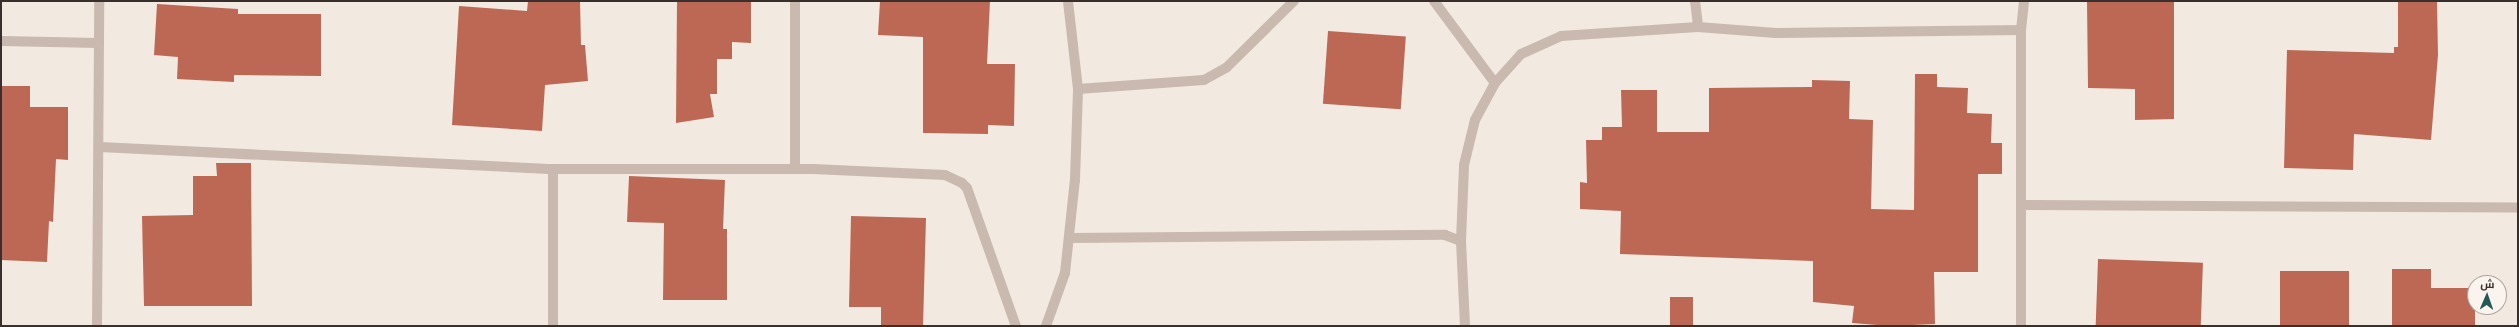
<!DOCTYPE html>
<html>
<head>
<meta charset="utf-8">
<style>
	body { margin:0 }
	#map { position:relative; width:2519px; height:327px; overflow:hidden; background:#f2e9e1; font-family:Poppins,Cairo,sans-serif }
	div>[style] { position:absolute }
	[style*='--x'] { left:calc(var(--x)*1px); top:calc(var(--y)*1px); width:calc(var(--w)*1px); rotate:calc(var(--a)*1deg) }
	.building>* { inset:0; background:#bd6854; transform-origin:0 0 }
	.street>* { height:10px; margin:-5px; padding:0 5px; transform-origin:5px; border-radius:5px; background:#cab9ae }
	span { translate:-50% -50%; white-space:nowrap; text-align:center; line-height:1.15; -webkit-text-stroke:4px #faf3ee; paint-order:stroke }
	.frame { position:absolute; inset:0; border:2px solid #392f2c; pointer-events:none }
	.north { position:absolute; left:2467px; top:275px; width:40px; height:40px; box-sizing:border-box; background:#faf3ee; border:1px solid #ada5a0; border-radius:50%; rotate:2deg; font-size:11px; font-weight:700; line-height:16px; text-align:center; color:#392f2c }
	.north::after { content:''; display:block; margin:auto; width:14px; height:18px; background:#245758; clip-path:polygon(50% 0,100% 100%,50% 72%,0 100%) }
</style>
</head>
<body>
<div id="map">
	<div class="building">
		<i style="clip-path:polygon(528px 1px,580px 1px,581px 45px,585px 45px,588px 81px,545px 85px,542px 131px,452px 125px,459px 6px,527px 11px)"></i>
		<i style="clip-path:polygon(677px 1px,751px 1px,751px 43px,732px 42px,732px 59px,717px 59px,717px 94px,710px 94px,714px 117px,676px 123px)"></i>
		<i style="clip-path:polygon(880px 1px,990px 1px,987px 64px,1015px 64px,1014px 126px,988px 125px,988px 134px,923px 133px,923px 37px,878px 35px)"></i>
		<i style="clip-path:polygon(2087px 1px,2174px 1px,2174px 119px,2135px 120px,2135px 89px,2088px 88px)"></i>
		<i style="clip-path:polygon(2398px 1px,2437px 1px,2438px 55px,2431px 140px,2354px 134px,2353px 170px,2284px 168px,2287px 50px,2394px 53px,2394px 47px,2398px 47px)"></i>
		<i style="clip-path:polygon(157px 4px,238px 9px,238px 14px,321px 14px,321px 76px,234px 75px,234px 82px,177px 79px,178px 57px,154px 55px)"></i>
		<i style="left:1328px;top:31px;width:78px;height:73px;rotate:4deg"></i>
		<i style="clip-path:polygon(1915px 74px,1937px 74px,1937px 87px,1968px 88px,1967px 113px,1992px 114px,1991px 143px,2002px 143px,2002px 174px,1978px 174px,1978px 272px,1934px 272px,1935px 324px,1890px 326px,1852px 323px,1854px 306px,1813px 302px,1813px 261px,1620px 254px,1621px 211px,1580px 209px,1580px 182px,1587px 183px,1586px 140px,1602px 140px,1602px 127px,1622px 127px,1621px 90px,1657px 90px,1657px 132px,1709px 132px,1709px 88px,1812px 87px,1812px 80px,1850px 81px,1849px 119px,1873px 120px,1871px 209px,1914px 210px)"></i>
		<i style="clip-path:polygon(1px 86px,30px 86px,30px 107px,68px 107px,68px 160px,56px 159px,53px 222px,49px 221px,47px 262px,1px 260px)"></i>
		<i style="clip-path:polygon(216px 163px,251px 163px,252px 306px,144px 306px,142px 216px,193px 215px,193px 176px,217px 176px)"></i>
		<i style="clip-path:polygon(629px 176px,725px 180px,723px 229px,727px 229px,727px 300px,663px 300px,664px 223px,627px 222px)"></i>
		<i style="clip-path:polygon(851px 216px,926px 218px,923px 326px,881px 326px,881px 307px,849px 307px)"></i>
		<i style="left:2098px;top:259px;width:105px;height:67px;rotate:2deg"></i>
		<i style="clip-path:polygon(2392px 269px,2431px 269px,2431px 288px,2475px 288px,2475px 326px,2392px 326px)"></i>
		<i style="left:2349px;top:271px;width:55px;height:69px;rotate:90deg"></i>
		<i style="left:1670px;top:297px;width:23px;height:29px"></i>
	</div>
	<div class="street">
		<i style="--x:1434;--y:1;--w:102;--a:53.4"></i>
		<i style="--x:1695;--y:1;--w:26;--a:83"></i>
		<i style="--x:1;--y:41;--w:98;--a:1.2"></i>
		<i style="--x:1078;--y:89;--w:126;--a:-4.1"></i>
		<i style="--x:1204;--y:80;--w:26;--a:-29"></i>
		<i style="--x:1227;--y:67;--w:94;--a:-44.6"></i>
		<i style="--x:100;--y:147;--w:454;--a:2.8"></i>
		<i style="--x:553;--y:169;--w:260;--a:0"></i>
		<i style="--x:813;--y:169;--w:132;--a:2.6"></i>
		<i style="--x:945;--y:175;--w:19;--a:25"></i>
		<i style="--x:962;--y:183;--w:7;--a:45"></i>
		<i style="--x:967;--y:188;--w:146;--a:70.5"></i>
		<i style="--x:553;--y:169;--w:157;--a:90"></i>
		<i style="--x:795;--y:169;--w:168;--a:-90"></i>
		<i style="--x:2022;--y:205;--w:496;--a:0.3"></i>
		<i style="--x:1069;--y:238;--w:376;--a:-0.5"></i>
		<i style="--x:1445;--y:235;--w:17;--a:21"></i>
		<i style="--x:1461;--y:241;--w:85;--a:87.3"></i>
		<i style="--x:1461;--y:241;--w:76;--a:-87.7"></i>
		<i style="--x:1464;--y:165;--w:46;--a:-76.3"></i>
		<i style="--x:1475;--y:120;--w:42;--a:-61.6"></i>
		<i style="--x:1495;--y:83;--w:39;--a:-48"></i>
		<i style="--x:1521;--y:54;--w:44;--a:-24.2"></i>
		<i style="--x:1561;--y:36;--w:137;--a:-3.8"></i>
		<i style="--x:1698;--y:27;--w:78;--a:4.4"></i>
		<i style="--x:1776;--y:33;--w:245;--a:-0.7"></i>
		<i style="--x:97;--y:326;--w:325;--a:-89.6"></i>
		<i style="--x:1046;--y:326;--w:56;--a:-70.3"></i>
		<i style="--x:1065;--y:273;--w:94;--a:-83.9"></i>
		<i style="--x:1075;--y:180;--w:91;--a:-88.1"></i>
		<i style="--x:1078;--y:89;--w:89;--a:-96.5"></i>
		<i style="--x:2021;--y:326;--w:296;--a:-90"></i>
		<i style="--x:2021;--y:30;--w:29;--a:-84"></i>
	</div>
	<div class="frame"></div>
	<div class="north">ش</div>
</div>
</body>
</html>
